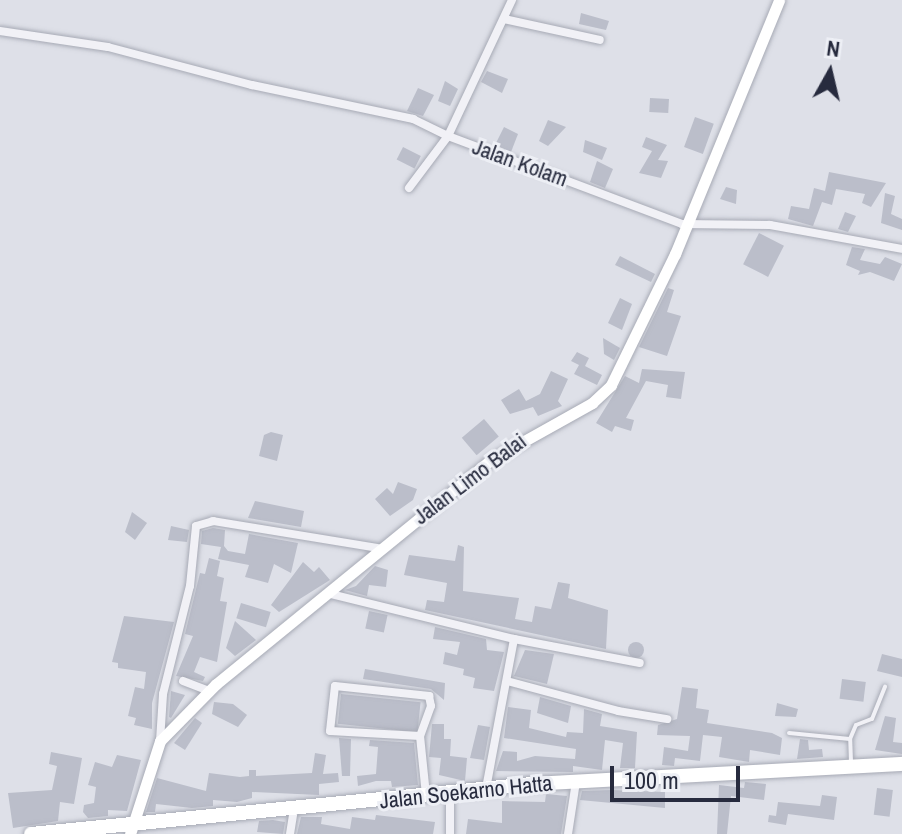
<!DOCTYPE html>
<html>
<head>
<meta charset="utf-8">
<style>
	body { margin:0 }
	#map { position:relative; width:902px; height:834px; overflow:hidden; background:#dee0e8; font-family:"Archivo Narrow",sans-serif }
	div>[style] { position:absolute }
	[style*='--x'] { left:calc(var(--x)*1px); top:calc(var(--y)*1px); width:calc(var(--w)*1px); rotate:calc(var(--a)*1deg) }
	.building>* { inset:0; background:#bbbeca; transform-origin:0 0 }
	.round { border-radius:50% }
	.roads { filter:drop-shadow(0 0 2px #a7aab5) drop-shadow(0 0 2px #a7aab5) }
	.lane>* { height:4px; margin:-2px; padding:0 2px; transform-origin:2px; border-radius:2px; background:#f1f1f6 }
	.street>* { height:8px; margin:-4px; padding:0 4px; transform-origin:4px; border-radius:4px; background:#f1f1f6 }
	.secondary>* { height:11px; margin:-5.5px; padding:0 5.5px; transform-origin:5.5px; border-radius:5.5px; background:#fff }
	.highway>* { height:14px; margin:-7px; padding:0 7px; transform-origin:7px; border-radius:7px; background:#fff }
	span { translate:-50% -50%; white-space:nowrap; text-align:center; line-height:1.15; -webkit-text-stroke:6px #edeff5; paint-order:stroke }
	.street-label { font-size:22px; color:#272b3e }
	.north { position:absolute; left:790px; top:32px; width:80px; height:80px; -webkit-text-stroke:6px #edeff5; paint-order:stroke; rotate:8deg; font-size:22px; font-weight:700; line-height:32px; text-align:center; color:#272b3e }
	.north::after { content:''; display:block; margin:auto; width:28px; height:36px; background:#272b3e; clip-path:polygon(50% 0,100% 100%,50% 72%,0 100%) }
	.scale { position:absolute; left:610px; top:766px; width:130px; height:36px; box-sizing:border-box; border:4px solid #272b3e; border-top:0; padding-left:10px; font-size:24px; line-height:28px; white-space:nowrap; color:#272b3e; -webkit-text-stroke:6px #edeff5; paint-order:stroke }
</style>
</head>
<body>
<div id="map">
	<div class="building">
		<i style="clip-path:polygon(581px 13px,609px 21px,606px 30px,579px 24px)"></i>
		<i style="clip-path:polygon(487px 71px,508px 79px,502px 93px,481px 82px)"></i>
		<i style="clip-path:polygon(445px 81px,458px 89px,450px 106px,438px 101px)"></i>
		<i style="clip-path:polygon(418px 88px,434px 95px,423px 116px,407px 111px)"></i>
		<i style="left:650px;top:98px;width:19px;height:14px;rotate:3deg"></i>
		<i style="left:695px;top:117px;width:20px;height:32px;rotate:20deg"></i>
		<i style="clip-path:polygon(548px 120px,566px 127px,548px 146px,539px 141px)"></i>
		<i style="clip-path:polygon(504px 127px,518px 134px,511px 152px,495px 145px)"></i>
		<i style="clip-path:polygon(646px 137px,667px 145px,658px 160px,668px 161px,661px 178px,639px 173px,652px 151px,642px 147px)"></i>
		<i style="clip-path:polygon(585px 140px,607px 148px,602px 160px,583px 152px)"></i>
		<i style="left:403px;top:147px;width:20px;height:14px;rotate:27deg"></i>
		<i style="clip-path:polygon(597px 161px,613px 169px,605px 188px,590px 182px)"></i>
		<i style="clip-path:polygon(829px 172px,886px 183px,871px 207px,862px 203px,865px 194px,836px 189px,832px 205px,822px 202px,813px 226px,788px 219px,791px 206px,809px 209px,814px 188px,825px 191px)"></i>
		<i style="clip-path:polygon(726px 187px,737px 190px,736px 204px,720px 199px)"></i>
		<i style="clip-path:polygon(885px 193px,895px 196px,891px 214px,902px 219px,902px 230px,881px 223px)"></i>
		<i style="clip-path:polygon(845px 212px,856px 216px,848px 232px,838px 229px)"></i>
		<i style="left:759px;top:233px;width:28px;height:35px;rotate:27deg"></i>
		<i style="clip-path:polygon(852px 247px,865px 249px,860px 260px,880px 264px,885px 257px,902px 264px,894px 281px,870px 272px,858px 275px,860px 271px,846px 265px)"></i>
		<i style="clip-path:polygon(620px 256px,655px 274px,651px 282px,615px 265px)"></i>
		<i style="clip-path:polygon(668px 288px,674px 290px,667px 312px,681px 316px,667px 356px,639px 347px)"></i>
		<i style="clip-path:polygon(620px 298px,632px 304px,622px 330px,608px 323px)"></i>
		<i style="clip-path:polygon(603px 338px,620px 348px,614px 360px,604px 354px)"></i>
		<i style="clip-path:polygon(577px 352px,589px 358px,585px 366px,602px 375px,597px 385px,574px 374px,579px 365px,571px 361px)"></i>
		<i style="clip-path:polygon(642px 369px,685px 372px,681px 399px,666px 397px,668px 385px,646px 381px,626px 418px,634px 420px,631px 431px,615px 426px,612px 432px,596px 423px,625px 376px,639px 383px)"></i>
		<i style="clip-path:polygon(551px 371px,568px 379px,558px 401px,562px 406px,538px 416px,533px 407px,510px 414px,501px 400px,519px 389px,526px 401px,540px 394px)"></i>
		<i style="left:484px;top:419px;width:23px;height:29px;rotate:50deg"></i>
		<i style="clip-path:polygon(271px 432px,283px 435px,277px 461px,259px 456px,264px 435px)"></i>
		<i style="clip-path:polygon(398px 482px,417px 489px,413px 500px,390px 516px,375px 499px,387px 488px,393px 494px)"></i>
		<i style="clip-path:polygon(255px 501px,304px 511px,301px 527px,248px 518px)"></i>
		<i style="clip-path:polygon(132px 512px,147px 523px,135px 540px,125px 532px)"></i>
		<i style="clip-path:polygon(171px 526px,189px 530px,187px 542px,168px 540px)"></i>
		<i style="clip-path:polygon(213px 528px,225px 530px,224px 546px,228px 551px,245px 554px,249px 534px,298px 543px,291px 573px,274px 564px,268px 583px,245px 577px,249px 565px,218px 559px,221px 547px,201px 544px,202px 531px)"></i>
		<i style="clip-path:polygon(458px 545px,464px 547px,463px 591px,519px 598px,515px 619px,532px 622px,535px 606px,551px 609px,558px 582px,570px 584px,568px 598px,608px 610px,606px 649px,425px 610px,427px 600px,444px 602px,447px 583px,404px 575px,409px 555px,455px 561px)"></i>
		<i style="clip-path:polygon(209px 558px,220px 561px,217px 576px,224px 578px,220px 601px,227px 602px,217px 662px,200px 657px,194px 672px,205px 677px,203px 681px,176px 676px,193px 636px,185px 634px,200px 573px,205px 574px)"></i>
		<i style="clip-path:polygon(303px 562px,314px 572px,319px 567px,330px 580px,279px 612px,271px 605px)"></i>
		<i style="clip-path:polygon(375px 566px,388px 570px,386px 587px,369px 585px,367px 596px,345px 590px,356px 586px)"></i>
		<i style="left:241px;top:603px;width:31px;height:16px;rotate:17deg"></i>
		<i style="left:369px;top:611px;width:19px;height:18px;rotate:12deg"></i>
		<i style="clip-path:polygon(124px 616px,174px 622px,152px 703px,152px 729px,134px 725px,136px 718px,128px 716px,135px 687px,144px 689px,146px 672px,118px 668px,118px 663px,112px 662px)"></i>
		<i style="clip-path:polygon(235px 621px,256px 640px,235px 656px,226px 648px)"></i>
		<i style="clip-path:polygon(435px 627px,486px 639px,487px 650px,504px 652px,494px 691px,473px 688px,475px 678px,463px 675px,464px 669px,443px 664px,445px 652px,457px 655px,460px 642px,433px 639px)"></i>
		<i class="round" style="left:628px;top:642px;width:16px;height:16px"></i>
		<i style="clip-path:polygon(525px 650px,554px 654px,547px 684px,514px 676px)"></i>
		<i style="clip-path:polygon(882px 654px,902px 659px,902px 677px,877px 671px)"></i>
		<i style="clip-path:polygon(365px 669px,445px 683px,444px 700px,431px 689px,363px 679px)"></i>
		<i style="left:842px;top:679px;width:24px;height:20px;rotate:7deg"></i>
		<i style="clip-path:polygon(682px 687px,698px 689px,696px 708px,709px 710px,707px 723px,772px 733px,782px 738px,780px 755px,750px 750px,749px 762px,719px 757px,722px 737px,703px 735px,700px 761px,675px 758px,674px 766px,662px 765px,664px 747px,688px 751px,690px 736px,657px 735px,658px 725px,677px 719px)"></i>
		<i style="clip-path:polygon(171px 691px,185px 695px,171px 718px,169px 717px)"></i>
		<i style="left:341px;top:694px;width:80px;height:30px;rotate:6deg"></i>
		<i style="clip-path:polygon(540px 697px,571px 706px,568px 723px,537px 713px)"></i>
		<i style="clip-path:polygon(214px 702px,233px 704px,247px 715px,238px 727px,212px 714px)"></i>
		<i style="clip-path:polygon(777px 703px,798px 709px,796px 717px,775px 716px)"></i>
		<i style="clip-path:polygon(508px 707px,531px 710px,529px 728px,566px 737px,567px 732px,583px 733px,584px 709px,602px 714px,600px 726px,637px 732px,635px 768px,620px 768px,623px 743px,605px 740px,602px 770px,573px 766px,573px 772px,496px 771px,503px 751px,517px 752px,517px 761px,535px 756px,575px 759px,576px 749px,504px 738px)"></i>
		<i style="clip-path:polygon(885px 716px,896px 718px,893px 742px,902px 743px,902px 754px,875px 750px)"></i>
		<i style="clip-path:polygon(195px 718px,202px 723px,185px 750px,174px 743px)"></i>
		<i style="clip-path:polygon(432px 724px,444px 724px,444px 739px,451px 739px,450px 756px,467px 758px,465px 781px,439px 775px,441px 758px,429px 757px)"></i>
		<i style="clip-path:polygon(478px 725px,490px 727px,484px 760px,470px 758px)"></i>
		<i style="clip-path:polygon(339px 738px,351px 739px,350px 776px,342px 776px)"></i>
		<i style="clip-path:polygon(800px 739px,808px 740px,809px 750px,822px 749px,823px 757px,797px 759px)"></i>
		<i style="clip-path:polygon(370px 740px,414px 743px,418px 785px,392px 787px,391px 781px,376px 781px,358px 786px,357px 776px,376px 774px,378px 747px,369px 746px)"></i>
		<i style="clip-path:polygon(51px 752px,82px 758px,74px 804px,60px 802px,58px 821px,13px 828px,8px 793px,52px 790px,57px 766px,49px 764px)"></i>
		<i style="clip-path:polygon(315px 753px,326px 755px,323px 774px,338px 773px,339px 782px,319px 784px,319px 795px,252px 792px,252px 798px,237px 802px,213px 800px,213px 806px,192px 808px,156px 804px,155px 812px,146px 812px,157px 778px,206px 791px,209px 773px,240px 777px,249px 776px,249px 770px,256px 770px,256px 776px,312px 773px)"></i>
		<i style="clip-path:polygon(117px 755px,141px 760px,127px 811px,108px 810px,108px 816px,88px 818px,83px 812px,84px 805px,94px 803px,96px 787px,88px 785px,95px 762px,112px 767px)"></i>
		<i style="clip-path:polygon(745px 782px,766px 784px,764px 800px,731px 796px,727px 834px,717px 834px,719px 785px,744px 788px)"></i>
		<i style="left:877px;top:788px;width:16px;height:27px;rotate:7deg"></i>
		<i style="clip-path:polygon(611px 790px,665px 792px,665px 808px,580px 800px,582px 791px)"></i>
		<i style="clip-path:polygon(546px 794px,567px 796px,561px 834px,466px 834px,468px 819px,502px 823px,502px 801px,545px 802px)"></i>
		<i style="clip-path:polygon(822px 795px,837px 797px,834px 820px,788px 814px,786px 825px,768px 822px,769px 815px,776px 816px,778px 802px,820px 806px)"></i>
		<i style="clip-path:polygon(376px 815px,435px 822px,433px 834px,297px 834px,301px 817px,322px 817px,321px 824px,350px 829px,352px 817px,375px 820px)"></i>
		<i style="clip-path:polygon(273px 820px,285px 822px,283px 834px,257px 832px,259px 821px)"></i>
	</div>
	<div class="roads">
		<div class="lane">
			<i style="--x:789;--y:733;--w:61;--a:5.6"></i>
			<i style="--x:851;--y:762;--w:23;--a:-92"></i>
			<i style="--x:850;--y:739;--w:15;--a:-67"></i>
			<i style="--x:856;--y:725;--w:17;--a:-21"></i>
			<i style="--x:872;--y:719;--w:35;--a:-68"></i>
		</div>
		<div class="street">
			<i style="--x:512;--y:0;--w:150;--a:115.2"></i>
			<i style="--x:448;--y:136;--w:250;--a:20.6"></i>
			<i style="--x:682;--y:224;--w:88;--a:0.7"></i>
			<i style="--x:770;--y:225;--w:134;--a:10.3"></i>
			<i style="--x:504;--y:19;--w:98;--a:12.3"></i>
			<i style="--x:0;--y:31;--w:109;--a:8.4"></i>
			<i style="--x:108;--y:47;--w:149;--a:14.8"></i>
			<i style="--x:252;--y:85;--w:165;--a:11.9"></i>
			<i style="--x:413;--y:119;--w:39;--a:26"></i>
			<i style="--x:448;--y:136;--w:65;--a:126.9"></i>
			<i style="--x:331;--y:594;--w:188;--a:13.8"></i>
			<i style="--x:514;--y:639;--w:152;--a:100.6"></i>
			<i style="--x:514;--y:639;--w:128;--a:10.8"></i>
			<i style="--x:183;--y:681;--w:28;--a:21"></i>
			<i style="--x:507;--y:681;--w:115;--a:15.1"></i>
			<i style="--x:618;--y:711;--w:50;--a:9.3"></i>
			<i style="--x:420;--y:736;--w:90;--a:-176.8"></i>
			<i style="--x:330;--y:731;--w:45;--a:-83.7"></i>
			<i style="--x:335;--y:686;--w:95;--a:6.1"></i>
			<i style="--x:429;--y:696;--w:10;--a:79"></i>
			<i style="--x:431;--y:706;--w:32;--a:110"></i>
			<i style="--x:420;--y:736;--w:59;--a:84.2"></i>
			<i style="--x:160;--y:741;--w:47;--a:-86.3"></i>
			<i style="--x:163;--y:694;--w:111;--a:-76"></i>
			<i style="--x:190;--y:586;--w:60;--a:-84.3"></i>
			<i style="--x:196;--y:526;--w:18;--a:-16"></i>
			<i style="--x:213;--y:521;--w:167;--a:9.3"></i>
			<i style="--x:450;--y:792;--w:42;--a:90"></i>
			<i style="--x:290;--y:834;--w:25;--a:-81"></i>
			<i style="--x:568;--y:834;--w:53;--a:-81.3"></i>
		</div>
		<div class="secondary">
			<i style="--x:130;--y:834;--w:98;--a:-72.1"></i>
			<i style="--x:160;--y:741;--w:80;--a:-45.5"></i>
			<i style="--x:216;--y:684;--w:356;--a:-39.2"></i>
			<i style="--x:492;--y:459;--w:115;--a:-29.2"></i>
			<i style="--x:592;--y:403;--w:26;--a:-43"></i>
			<i style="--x:611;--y:385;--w:146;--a:-64"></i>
			<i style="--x:675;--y:254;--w:274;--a:-67.7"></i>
		</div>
		<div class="highway">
			<i style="--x:31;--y:834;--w:502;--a:-5.71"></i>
			<i style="--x:531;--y:784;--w:372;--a:-3.1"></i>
		</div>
	</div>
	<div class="street-label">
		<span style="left:520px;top:163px;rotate:20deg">Jalan Kolam</span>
		<span style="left:470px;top:479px;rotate:-37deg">Jalan Limo Balai</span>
		<span style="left:466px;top:792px;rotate:-6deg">Jalan Soekarno Hatta</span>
	</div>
	<div class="north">N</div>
	<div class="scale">100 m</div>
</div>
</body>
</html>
